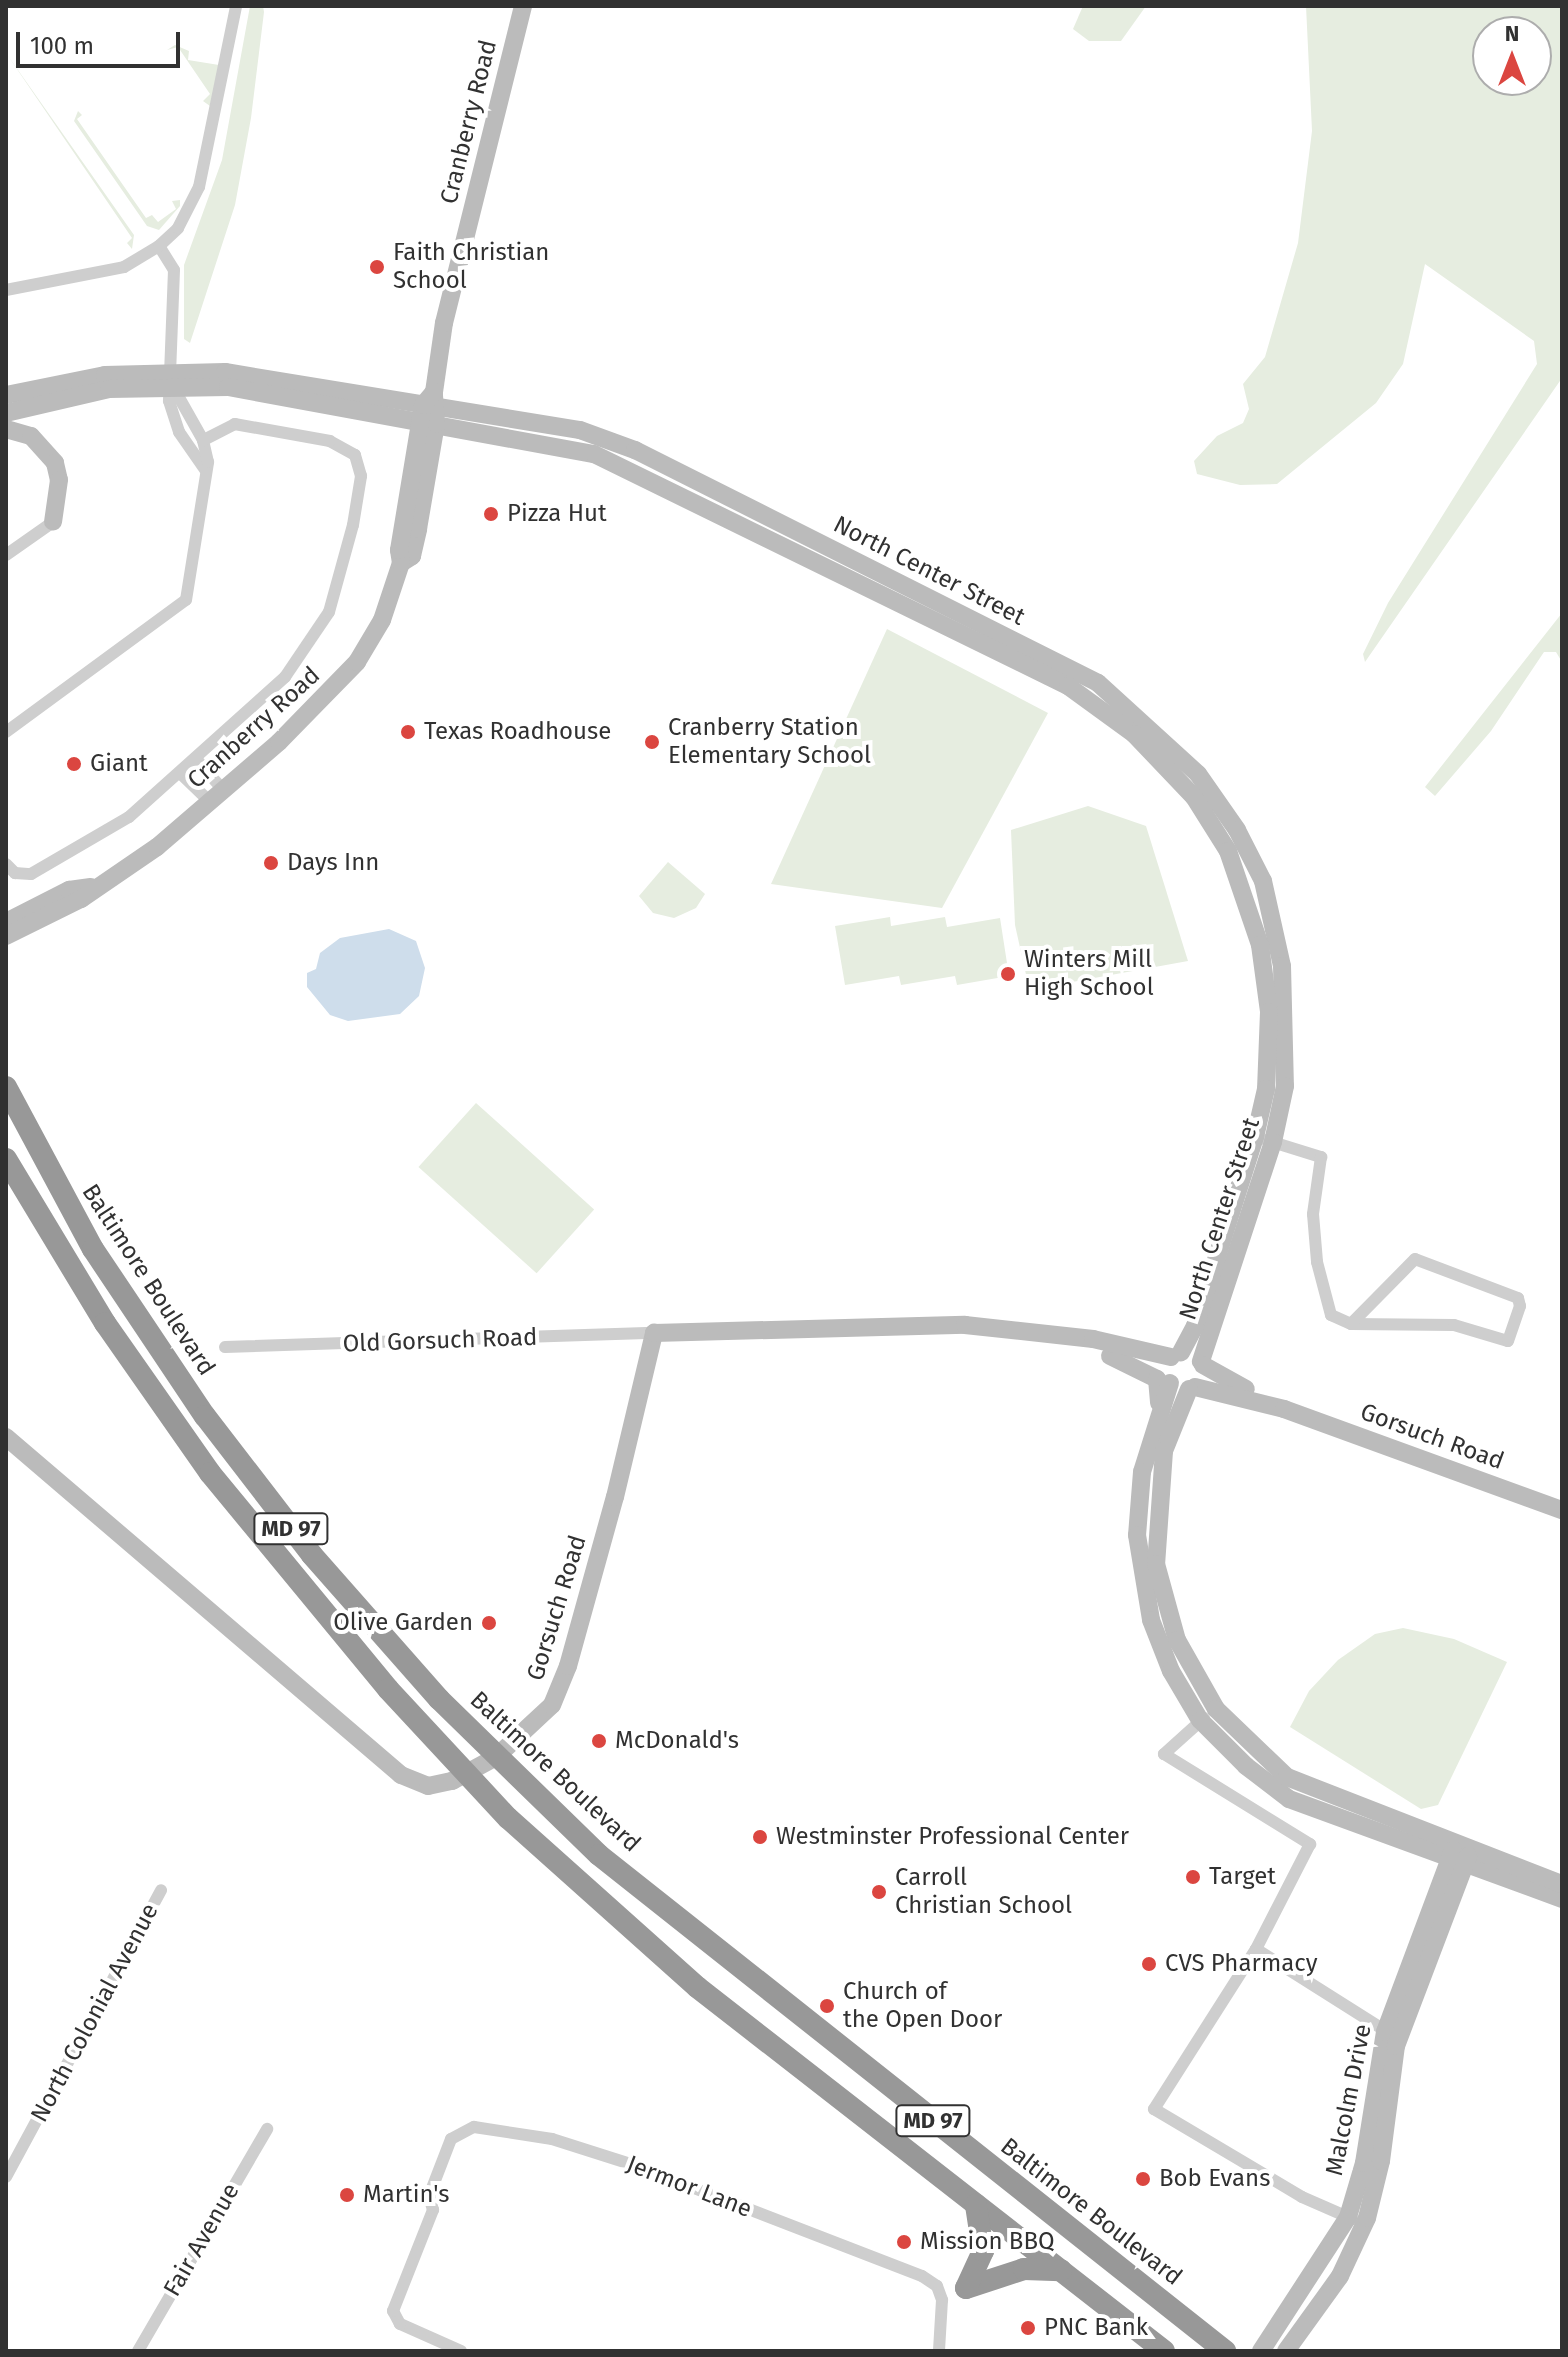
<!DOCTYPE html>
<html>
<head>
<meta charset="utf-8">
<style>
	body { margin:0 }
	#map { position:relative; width:1568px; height:2357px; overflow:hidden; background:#fff; font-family:"Fira Sans",sans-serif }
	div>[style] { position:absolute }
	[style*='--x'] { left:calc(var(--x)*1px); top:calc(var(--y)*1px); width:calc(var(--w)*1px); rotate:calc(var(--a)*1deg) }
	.green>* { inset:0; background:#e6ede0; transform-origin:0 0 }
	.water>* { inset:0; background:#ceddeb }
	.street>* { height:12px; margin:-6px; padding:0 6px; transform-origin:6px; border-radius:6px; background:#cecece }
	.secondary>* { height:18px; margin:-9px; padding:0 9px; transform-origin:9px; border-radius:9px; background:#bbb }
	.highway>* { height:22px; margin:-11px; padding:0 11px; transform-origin:11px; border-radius:11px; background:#989898 }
	.dots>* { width:22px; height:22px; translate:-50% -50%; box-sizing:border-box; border:4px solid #fff; border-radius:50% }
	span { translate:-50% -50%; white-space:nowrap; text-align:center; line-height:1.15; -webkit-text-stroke:8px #fff; paint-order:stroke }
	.shield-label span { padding:2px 6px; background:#fff; border:2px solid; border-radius:6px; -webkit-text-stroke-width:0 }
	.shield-label { font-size:22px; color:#313131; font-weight:700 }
	.street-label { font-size:24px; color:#313131 }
	.poi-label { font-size:24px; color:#313131 }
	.left { translate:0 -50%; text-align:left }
	.right { translate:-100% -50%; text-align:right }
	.frame { position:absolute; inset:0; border:8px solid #313131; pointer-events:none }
	.north { position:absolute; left:1472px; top:16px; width:80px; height:80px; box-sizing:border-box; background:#fff; border:2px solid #adadad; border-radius:50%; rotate:0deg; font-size:22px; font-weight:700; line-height:32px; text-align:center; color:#313131 }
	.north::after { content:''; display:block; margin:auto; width:28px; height:36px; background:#db4640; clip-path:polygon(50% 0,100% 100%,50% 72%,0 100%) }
	.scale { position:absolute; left:16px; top:32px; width:164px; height:36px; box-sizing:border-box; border:4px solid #313131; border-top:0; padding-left:10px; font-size:24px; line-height:28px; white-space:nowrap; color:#313131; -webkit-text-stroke:6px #fff; paint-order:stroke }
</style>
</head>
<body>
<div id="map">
	<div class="green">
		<i style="clip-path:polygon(250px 6px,263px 6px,264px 12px,251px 118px,235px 205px,190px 343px,184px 339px,184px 265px,222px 160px)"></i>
		<i style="clip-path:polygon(1083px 6px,1146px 6px,1121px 41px,1089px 41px,1073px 29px)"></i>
		<i style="clip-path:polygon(evenodd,1306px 6px,1562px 6px,1562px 378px,1365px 662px,1363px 654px,1388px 603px,1537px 364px,1534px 341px,1425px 264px,1403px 364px,1376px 403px,1277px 484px,1240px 485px,1197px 474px,1194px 461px,1217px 436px,1243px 423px,1249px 409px,1243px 384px,1265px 357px,1298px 243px,1312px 131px,1306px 6px,1488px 32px,1536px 32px,1536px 80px,1488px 80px,1488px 32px)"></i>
		<i style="clip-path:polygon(175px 45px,189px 51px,188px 60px,219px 65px,210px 106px,203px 101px,210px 94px,178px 47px,167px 50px)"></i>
		<i style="clip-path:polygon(6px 53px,134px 235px,132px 249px,127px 243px,132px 238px)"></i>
		<i style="clip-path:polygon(78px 111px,82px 115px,77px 119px,146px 218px,152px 215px,158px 222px,176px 209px,172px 201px,180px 200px,180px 206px,159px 230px,147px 226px,74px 121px)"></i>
		<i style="clip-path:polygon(1562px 613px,1562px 662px,1556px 652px,1544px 652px,1491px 731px,1435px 796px,1425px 787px)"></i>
		<i style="clip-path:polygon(887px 629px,1048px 713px,942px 908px,771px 884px)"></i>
		<i style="clip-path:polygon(1088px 806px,1146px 826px,1188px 961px,1039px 988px,1027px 979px,1015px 925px,1011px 830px)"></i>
		<i style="clip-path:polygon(668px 862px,705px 894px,696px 908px,674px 918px,653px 913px,639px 896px)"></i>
		<i style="clip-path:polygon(890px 917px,891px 926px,945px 917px,947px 927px,1000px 918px,1009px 976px,957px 985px,955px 976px,901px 985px,899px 976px,845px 985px,835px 926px)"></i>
		<i style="left:476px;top:1103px;width:159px;height:86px;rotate:42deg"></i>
		<i style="clip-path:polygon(1403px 1628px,1454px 1639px,1507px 1662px,1438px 1805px,1421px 1809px,1290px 1727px,1309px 1691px,1338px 1660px,1375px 1634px)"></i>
	</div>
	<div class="water">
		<i style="clip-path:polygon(389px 929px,416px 941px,425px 968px,419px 996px,400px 1014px,348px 1021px,330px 1015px,307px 987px,307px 973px,316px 969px,320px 953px,340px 938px)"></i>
	</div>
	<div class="street">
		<i style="--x:159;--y:246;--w:28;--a:58"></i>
		<i style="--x:174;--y:270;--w:131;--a:92.2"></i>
		<i style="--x:169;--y:401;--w:33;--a:72"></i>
		<i style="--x:179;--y:432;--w:47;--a:55.3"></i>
		<i style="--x:6;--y:290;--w:120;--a:-11"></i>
		<i style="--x:124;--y:267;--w:41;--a:-31"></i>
		<i style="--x:159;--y:246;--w:26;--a:-43"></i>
		<i style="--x:178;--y:228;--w:46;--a:-62.9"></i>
		<i style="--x:199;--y:187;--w:185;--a:-78.4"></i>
		<i style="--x:6;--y:555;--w:57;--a:-35.1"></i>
		<i style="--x:6;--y:732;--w:223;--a:-36.3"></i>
		<i style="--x:186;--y:600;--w:140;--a:-80.9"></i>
		<i style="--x:208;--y:462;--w:23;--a:-103"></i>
		<i style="--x:203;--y:440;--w:63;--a:-119.4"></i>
		<i style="--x:197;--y:760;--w:40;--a:49"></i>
		<i style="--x:180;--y:773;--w:42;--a:44"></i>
		<i style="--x:6;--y:864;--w:13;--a:45"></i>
		<i style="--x:15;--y:873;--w:16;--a:4"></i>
		<i style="--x:31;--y:874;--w:113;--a:-30.2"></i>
		<i style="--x:129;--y:817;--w:210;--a:-41.9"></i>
		<i style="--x:285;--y:677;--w:78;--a:-55.9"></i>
		<i style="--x:329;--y:612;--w:90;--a:-74.6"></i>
		<i style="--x:353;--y:525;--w:50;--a:-80.7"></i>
		<i style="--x:361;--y:476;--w:22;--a:-106"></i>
		<i style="--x:355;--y:455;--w:29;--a:-151"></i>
		<i style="--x:330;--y:441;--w:97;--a:-169.9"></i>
		<i style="--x:235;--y:424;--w:36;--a:153"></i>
		<i style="--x:1266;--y:1140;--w:58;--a:17.2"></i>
		<i style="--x:1321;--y:1157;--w:58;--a:98"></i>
		<i style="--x:1313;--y:1214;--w:48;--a:85.2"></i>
		<i style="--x:1317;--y:1262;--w:55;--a:75.2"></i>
		<i style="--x:1331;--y:1315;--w:22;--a:24"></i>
		<i style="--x:1351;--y:1324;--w:103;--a:0.6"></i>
		<i style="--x:1454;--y:1325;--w:56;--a:16.5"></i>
		<i style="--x:1508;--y:1341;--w:37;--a:-71"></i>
		<i style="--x:1520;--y:1306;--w:8;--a:-104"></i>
		<i style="--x:1518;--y:1298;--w:110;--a:-159.3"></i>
		<i style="--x:1415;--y:1259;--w:91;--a:134.6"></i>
		<i style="--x:225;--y:1347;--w:429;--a:-1.9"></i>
		<i style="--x:1204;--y:1718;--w:54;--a:138"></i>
		<i style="--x:1164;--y:1754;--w:172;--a:31.7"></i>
		<i style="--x:1310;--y:1844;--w:118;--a:117.2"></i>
		<i style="--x:1256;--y:1949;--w:157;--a:32.3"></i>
		<i style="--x:1256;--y:1949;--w:190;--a:122.5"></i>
		<i style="--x:1154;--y:2109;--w:172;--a:30.7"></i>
		<i style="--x:1302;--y:2197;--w:55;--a:23.7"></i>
		<i style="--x:6;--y:2177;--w:326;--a:-61.6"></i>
		<i style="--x:138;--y:2351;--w:257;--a:-59.8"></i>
		<i style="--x:461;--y:2351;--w:67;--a:-156.1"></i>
		<i style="--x:400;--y:2324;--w:15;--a:-118"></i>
		<i style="--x:393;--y:2311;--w:109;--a:-68.4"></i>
		<i style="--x:433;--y:2210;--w:15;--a:-106"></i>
		<i style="--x:429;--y:2196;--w:61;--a:-68.9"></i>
		<i style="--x:451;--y:2139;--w:26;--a:-28"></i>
		<i style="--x:474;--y:2127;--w:79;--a:8.7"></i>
		<i style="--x:552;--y:2139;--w:89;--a:17.6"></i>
		<i style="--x:637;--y:2166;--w:305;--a:21.1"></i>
		<i style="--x:922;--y:2276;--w:18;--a:34"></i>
		<i style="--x:937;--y:2286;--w:15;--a:70"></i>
		<i style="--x:942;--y:2300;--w:51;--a:93.4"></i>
	</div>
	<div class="secondary">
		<i style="--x:6;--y:395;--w:101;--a:-11.4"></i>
		<i style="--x:105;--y:375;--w:120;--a:-1.4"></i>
		<i style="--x:225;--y:372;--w:360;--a:9.3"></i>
		<i style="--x:580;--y:430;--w:59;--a:20"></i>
		<i style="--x:635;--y:450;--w:518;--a:26.71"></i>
		<i style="--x:1098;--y:683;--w:135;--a:42.3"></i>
		<i style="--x:1198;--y:774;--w:68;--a:55.1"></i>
		<i style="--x:1237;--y:830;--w:57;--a:63"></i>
		<i style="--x:1263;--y:881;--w:87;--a:77.4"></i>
		<i style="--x:1282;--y:966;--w:120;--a:88.6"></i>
		<i style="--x:1285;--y:1086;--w:57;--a:102.1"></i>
		<i style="--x:1273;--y:1142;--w:231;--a:108.2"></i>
		<i style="--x:6;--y:413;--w:106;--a:-13.1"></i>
		<i style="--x:109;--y:389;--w:119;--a:-1"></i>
		<i style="--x:228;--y:387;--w:372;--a:10.4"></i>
		<i style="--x:594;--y:454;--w:528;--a:26.08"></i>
		<i style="--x:1068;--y:686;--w:82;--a:36"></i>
		<i style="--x:1134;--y:734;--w:87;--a:46.4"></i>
		<i style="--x:1194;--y:797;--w:64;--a:57.8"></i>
		<i style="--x:1228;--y:851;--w:99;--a:71.2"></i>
		<i style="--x:1260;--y:945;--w:68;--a:82.3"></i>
		<i style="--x:1269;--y:1012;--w:77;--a:92.2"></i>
		<i style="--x:1266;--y:1089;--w:49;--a:102.9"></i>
		<i style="--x:1255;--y:1137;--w:198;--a:107.6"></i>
		<i style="--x:1195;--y:1326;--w:30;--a:118"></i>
		<i style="--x:6;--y:429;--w:26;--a:16"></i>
		<i style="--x:31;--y:436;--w:36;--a:48"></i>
		<i style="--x:55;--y:463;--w:17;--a:77"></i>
		<i style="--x:59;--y:480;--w:42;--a:98.1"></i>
		<i style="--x:401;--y:563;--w:13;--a:-32"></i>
		<i style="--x:412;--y:556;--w:28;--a:-77"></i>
		<i style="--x:418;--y:529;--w:107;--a:-80.3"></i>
		<i style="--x:436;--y:424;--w:32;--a:-94"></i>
		<i style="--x:434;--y:392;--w:70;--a:-81.8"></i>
		<i style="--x:444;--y:323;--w:327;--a:-76"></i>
		<i style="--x:6;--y:922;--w:71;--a:-26.9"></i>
		<i style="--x:69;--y:890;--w:22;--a:-8"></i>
		<i style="--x:6;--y:936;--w:84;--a:-26.3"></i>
		<i style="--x:81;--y:899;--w:92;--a:-34.4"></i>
		<i style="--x:157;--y:847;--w:161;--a:-40.7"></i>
		<i style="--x:279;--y:742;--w:112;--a:-45.7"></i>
		<i style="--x:357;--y:662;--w:49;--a:-59.2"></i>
		<i style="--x:382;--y:620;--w:60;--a:-71.6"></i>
		<i style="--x:401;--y:563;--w:13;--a:-99"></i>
		<i style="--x:399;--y:550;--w:147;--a:-80.6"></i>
		<i style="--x:423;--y:405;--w:17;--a:-50"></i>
		<i style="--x:1110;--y:1356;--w:52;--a:26.1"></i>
		<i style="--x:1157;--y:1379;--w:24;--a:85"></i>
		<i style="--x:1203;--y:1365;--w:49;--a:29.2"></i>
		<i style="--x:1170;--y:1383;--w:93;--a:107.5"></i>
		<i style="--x:1142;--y:1472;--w:63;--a:94.5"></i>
		<i style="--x:1137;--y:1535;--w:86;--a:80.6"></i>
		<i style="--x:1151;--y:1620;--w:55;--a:68.6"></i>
		<i style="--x:1171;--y:1671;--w:57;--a:59.4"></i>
		<i style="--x:1200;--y:1720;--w:65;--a:45"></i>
		<i style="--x:1246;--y:1766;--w:54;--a:37.5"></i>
		<i style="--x:1289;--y:1799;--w:291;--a:20.1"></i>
		<i style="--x:1195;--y:1387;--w:92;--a:13.9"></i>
		<i style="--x:1284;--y:1409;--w:296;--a:20"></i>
		<i style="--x:1189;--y:1389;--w:67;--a:112"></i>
		<i style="--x:1164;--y:1451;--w:113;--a:94"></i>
		<i style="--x:1156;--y:1564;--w:79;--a:74.6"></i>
		<i style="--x:1177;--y:1640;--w:79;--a:60.5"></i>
		<i style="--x:1216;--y:1709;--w:98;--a:43.8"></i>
		<i style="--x:1287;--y:1777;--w:295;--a:21.3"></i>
		<i style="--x:6;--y:1437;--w:520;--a:40.55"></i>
		<i style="--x:401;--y:1775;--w:29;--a:22"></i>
		<i style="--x:428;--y:1786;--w:25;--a:-12"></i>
		<i style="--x:452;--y:1781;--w:50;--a:-28.6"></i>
		<i style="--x:496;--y:1757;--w:76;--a:-42.9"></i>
		<i style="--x:552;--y:1705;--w:42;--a:-67.7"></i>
		<i style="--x:568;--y:1666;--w:175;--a:-74.5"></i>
		<i style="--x:615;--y:1497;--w:169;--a:-76.6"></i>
		<i style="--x:654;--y:1333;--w:311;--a:-1.5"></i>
		<i style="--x:965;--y:1325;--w:129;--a:6.2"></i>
		<i style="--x:1093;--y:1339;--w:80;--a:13"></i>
		<i style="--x:1261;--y:2351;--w:160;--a:-57"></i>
		<i style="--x:1348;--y:2217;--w:56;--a:-73.5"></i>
		<i style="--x:1364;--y:2163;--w:133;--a:-80.9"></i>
		<i style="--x:1385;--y:2032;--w:194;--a:-69.5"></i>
		<i style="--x:1286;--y:2351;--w:92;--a:-54.2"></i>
		<i style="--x:1340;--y:2276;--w:64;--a:-65"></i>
		<i style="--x:1367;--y:2218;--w:59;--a:-76.2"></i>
		<i style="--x:1381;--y:2161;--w:116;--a:-82.6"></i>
		<i style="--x:1396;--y:2046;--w:203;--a:-69.2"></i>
	</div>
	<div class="highway">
		<i style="--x:6;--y:1087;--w:184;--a:61.8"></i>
		<i style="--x:93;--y:1249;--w:201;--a:56.2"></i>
		<i style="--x:205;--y:1416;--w:175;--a:52.4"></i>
		<i style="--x:312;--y:1555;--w:192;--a:48.6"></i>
		<i style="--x:439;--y:1699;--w:223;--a:44.3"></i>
		<i style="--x:599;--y:1855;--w:799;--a:38.39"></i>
		<i style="--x:6;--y:1159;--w:192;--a:58.9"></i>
		<i style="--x:105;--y:1323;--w:183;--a:55"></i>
		<i style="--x:210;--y:1473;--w:280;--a:50.5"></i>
		<i style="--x:388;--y:1689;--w:176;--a:47.1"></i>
		<i style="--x:508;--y:1818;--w:254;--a:41.8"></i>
		<i style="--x:697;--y:1987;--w:592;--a:37.93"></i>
		<i style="--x:966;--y:2288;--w:61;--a:-18.1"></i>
		<i style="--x:1024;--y:2269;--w:37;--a:2"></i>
		<i style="--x:966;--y:2288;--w:41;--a:-65.3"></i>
		<i style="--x:983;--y:2251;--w:47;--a:-98.7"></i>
	</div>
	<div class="dots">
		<i style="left:377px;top:267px;background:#db4640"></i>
		<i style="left:491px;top:514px;background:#db4640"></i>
		<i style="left:408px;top:732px;background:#db4640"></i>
		<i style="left:652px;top:742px;background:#db4640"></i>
		<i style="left:74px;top:764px;background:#db4640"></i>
		<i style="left:271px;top:863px;background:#db4640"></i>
		<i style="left:1008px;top:974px;background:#db4640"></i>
		<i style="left:489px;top:1623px;background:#db4640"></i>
		<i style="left:599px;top:1741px;background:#db4640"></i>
		<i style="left:760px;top:1837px;background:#db4640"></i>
		<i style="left:1193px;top:1877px;background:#db4640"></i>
		<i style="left:879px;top:1892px;background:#db4640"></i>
		<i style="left:1149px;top:1964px;background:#db4640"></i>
		<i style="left:827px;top:2006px;background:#db4640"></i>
		<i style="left:1143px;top:2179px;background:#db4640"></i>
		<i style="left:347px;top:2195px;background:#db4640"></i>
		<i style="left:904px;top:2242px;background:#db4640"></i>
		<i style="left:1028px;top:2328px;background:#db4640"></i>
	</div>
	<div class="shield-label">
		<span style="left:291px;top:1529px">MD 97</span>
		<span style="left:933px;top:2121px">MD 97</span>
	</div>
	<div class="street-label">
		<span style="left:469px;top:122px;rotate:-76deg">Cranberry Road</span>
		<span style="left:929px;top:571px;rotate:27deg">North Center Street</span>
		<span style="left:254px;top:728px;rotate:-42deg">Cranberry Road</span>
		<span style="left:1220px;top:1219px;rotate:-72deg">North Center Street</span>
		<span style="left:148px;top:1280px;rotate:57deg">Baltimore Boulevard</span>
		<span style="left:440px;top:1341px;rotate:-2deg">Old Gorsuch Road</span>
		<span style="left:1432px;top:1437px;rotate:20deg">Gorsuch Road</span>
		<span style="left:557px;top:1608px;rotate:-73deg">Gorsuch Road</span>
		<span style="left:555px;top:1772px;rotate:43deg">Baltimore Boulevard</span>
		<span style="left:95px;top:2013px;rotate:-62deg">North Colonial Avenue</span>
		<span style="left:1349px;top:2100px;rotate:-79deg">Malcolm Drive</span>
		<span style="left:689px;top:2187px;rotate:21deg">Jermor Lane</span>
		<span style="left:1091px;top:2212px;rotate:38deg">Baltimore Boulevard</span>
		<span style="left:202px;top:2240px;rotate:-60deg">Fair Avenue</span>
	</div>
	<div class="poi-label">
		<span class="left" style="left:393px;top:267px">Faith Christian<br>School</span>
		<span class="left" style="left:507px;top:514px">Pizza Hut</span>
		<span class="left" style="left:668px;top:742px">Cranberry Station<br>Elementary School</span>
		<span class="left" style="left:424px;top:732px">Texas Roadhouse</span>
		<span class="left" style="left:90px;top:764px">Giant</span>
		<span class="left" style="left:287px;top:863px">Days Inn</span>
		<span class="left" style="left:1024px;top:974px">Winters Mill<br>High School</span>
		<span class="right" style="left:473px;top:1623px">Olive Garden</span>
		<span class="left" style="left:615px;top:1741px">McDonald's</span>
		<span class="left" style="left:776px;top:1837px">Westminster Professional Center</span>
		<span class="left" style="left:1209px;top:1877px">Target</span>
		<span class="left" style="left:895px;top:1892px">Carroll<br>Christian School</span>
		<span class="left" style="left:1165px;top:1964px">CVS Pharmacy</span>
		<span class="left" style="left:843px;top:2006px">Church of<br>the Open Door</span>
		<span class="left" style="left:1159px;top:2179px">Bob Evans</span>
		<span class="left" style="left:363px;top:2195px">Martin's</span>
		<span class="left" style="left:920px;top:2242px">Mission BBQ</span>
		<span class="left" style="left:1044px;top:2328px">PNC Bank</span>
	</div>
	<div class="frame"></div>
	<div class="north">N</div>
	<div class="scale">100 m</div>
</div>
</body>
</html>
